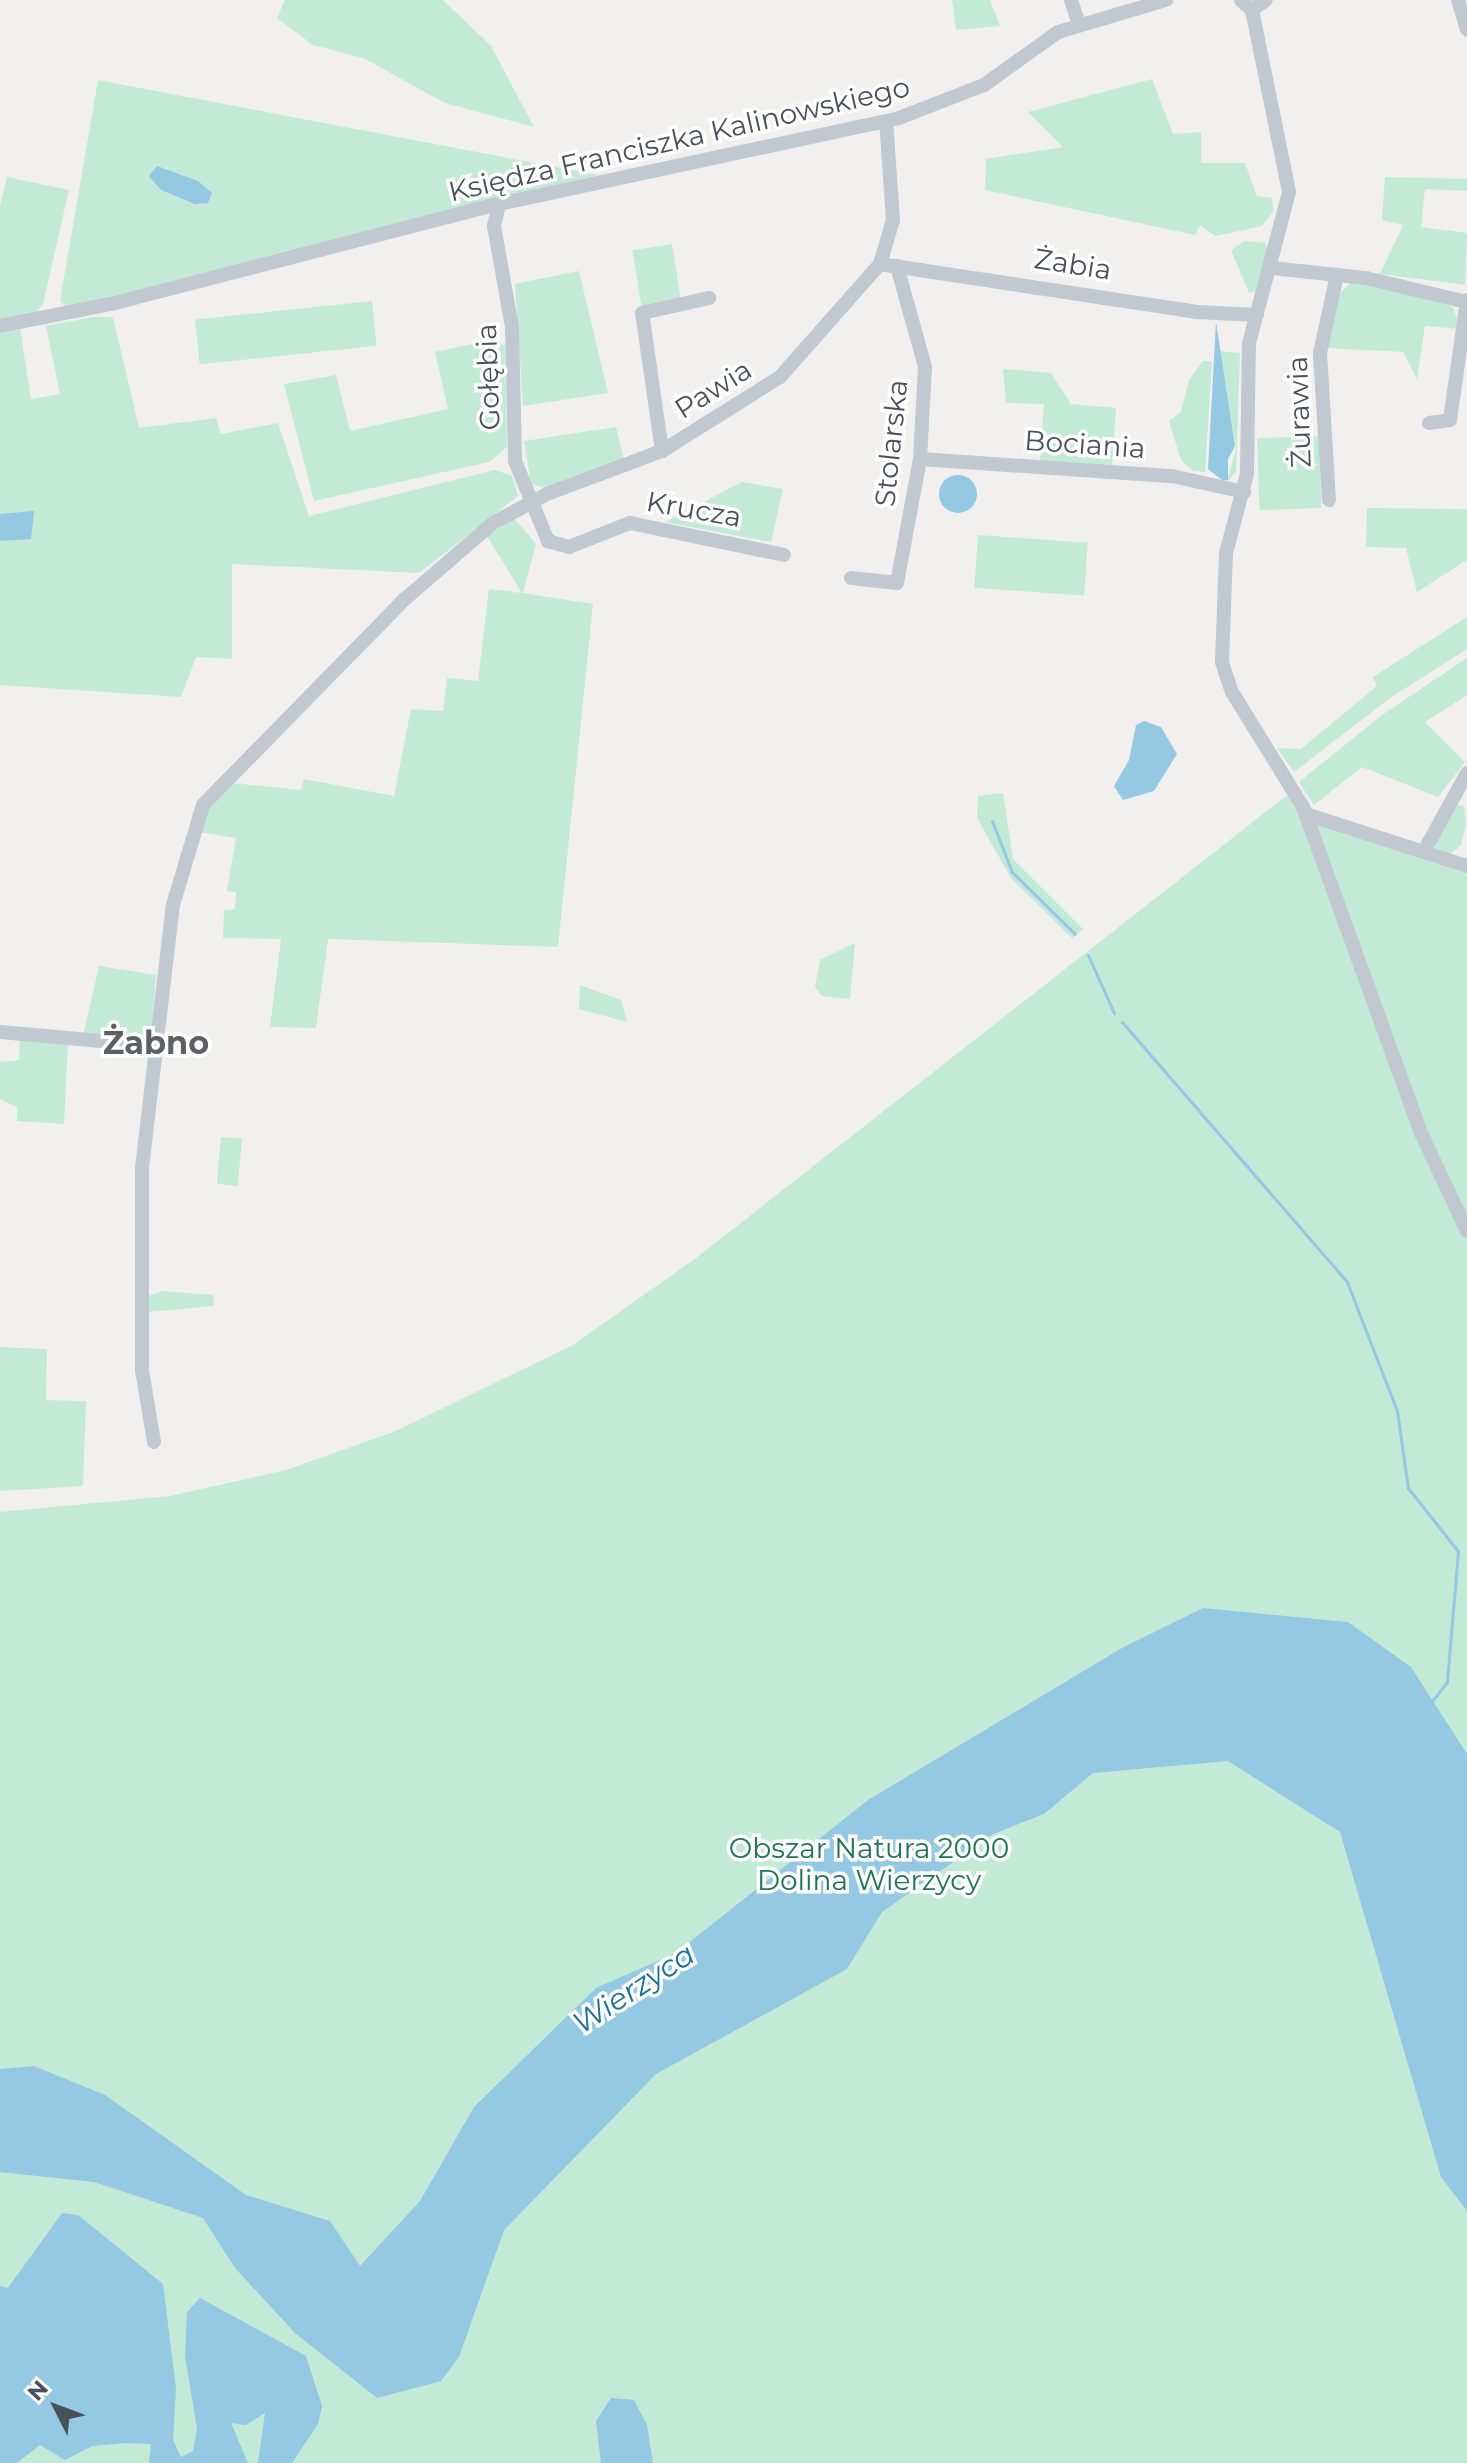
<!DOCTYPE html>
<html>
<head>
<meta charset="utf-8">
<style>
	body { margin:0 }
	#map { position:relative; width:1467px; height:2463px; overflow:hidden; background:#f1f0ef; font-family:Montserrat,sans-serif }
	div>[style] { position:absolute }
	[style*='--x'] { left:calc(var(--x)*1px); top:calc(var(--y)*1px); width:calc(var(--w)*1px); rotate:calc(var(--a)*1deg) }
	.green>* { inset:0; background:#c2ead7; transform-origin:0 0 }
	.water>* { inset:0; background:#94c8e3 }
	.round { border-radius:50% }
	.stream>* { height:3px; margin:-1.5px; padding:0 1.5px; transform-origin:1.5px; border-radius:1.5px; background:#94c8e3 }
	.minor>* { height:14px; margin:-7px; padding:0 7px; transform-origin:7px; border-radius:7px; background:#c1c8cf }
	span { translate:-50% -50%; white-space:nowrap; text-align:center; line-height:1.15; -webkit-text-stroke:7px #fff; paint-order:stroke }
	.street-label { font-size:28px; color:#49505b }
	.park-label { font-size:28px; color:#217556 }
	.water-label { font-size:30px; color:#1b709b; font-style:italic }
	.quarter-label { font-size:32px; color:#5c5f63; font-weight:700 }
	.north { position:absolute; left:16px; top:2367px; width:80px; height:80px; -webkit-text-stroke:6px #fff; paint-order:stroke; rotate:312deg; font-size:22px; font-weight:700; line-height:32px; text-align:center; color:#49505b }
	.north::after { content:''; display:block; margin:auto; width:28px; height:36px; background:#49505b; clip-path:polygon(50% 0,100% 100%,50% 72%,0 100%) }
</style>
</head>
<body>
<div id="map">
	<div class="green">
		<i style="clip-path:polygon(285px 0,443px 0,491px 46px,534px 127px,445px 103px,363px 58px,313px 45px,277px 18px)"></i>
		<i style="clip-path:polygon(952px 0,990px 0,1000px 26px,956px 30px)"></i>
		<i style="clip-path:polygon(1152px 79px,1173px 134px,1201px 132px,1201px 163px,1245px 163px,1257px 196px,1272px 198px,1274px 211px,1262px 226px,1216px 236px,1200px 226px,1195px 235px,985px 190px,986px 159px,1063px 147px,1028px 112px)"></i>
		<i style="clip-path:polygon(98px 80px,598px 175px,68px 309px,60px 301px)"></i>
		<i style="clip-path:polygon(7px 177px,69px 190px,43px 304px,35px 314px,0 320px,0 206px)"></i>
		<i style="clip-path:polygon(1385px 177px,1467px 179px,1467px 191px,1425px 189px,1421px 227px,1467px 233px,1465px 285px,1380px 274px,1403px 225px,1382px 220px)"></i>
		<i style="clip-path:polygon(1265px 243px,1269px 250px,1256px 291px,1249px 293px,1231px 250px,1245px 241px)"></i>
		<i style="left:672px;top:244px;width:57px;height:40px;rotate:81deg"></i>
		<i style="clip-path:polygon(579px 271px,608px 393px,523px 406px,515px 284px)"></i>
		<i style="clip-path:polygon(1353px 281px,1442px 299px,1454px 309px,1459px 329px,1425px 326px,1417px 379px,1403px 352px,1326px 348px,1340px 293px)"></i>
		<i style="left:372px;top:301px;width:45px;height:178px;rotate:84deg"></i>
		<i style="clip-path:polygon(93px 317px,113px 317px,139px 428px,216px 418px,221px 434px,278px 423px,309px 516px,495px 470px,512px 476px,518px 496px,419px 573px,232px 564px,232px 659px,196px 657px,181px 697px,0 685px,0 332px,20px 329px,31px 399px,60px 394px,46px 326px)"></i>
		<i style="clip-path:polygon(495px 339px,505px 346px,507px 447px,489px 462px,314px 501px,284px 384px,336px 375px,350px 431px,448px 409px,435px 352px)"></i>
		<i style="clip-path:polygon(1220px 351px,1240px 353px,1236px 472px,1227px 482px,1236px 449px)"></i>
		<i style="clip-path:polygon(1203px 361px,1212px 361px,1205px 472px,1193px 471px,1181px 460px,1169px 421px,1181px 412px,1189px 380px)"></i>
		<i style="clip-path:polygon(1003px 369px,1051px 373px,1071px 404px,1116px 408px,1112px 467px,1040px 462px,1044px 404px,1006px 403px)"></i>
		<i style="clip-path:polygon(616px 427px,624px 460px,545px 488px,531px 484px,524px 441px)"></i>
		<i style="left:1319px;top:436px;width:72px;height:62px;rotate:88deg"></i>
		<i style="clip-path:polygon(742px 482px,783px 489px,771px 542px,665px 522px)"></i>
		<i style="clip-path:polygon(1367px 508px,1467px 509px,1467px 560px,1417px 592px,1406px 548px,1366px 547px)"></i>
		<i style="clip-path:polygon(514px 518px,536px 544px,523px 593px,593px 604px,558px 947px,328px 939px,316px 1028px,270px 1027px,281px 939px,223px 938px,224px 910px,235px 909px,236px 892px,227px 891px,236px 838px,198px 832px,205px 809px,232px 783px,301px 790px,304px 779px,394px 796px,411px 709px,443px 711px,447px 678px,478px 681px,489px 589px,522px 593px,487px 536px)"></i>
		<i style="left:978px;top:535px;width:110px;height:53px;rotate:4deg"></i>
		<i style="clip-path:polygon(1467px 617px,1467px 649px,1390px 698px,1294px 772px,1277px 748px,1301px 749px,1377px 686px,1373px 677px)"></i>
		<i style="clip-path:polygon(1467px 658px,1467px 695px,1425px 722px,1465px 762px,1438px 797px,1362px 767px,1314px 805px,1299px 782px,1382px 715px)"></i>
		<i style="clip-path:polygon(1003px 793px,1013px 859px,1083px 929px,1072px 938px,1011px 878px,977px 818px,978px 796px)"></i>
		<i style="clip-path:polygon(1290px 793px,1299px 806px,1467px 870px,1467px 2463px,0 2463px,0 1512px,170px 1496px,286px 1470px,396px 1431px,573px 1345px,696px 1258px)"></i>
		<i style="clip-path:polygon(1451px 803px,1464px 806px,1466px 825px,1461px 845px,1450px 854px,1434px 848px)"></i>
		<i style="clip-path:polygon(855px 943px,850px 999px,822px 996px,815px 987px,820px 960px)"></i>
		<i style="clip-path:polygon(99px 966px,156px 975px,152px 1029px,138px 1040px,83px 1036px)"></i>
		<i style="clip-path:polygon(580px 985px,621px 1000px,627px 1022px,579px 1009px)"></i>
		<i style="clip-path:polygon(20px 1038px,68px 1041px,64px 1124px,17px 1121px,17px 1107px,0 1099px,0 1062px,19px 1060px)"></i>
		<i style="left:221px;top:1137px;width:21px;height:47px;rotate:5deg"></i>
		<i style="clip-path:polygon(163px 1291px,213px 1295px,214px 1306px,148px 1312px,148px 1296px)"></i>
		<i style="clip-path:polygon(0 1347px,47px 1349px,46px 1400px,86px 1401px,83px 1486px,0 1491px)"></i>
	</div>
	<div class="water">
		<i style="clip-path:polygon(157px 166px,198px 181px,212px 193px,208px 203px,195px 204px,161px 190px,149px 176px)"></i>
		<i style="clip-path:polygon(1216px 322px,1235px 446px,1228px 459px,1228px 480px,1222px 480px,1208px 469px)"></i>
		<i class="round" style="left:939px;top:475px;width:38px;height:38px"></i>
		<i style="clip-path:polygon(34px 511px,31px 539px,0 541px,0 514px)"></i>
		<i style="clip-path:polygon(1144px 721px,1161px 727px,1177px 754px,1154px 791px,1123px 800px,1114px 786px,1129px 760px,1136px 725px)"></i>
		<i style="clip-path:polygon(1203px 1608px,1348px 1622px,1411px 1667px,1467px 1754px,1467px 2211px,1441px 2177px,1340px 1832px,1228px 1761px,1093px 1773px,1044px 1814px,993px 1834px,882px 1912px,847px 1969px,656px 2074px,504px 2230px,459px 2357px,441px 2381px,377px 2398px,295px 2333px,235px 2268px,203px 2218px,94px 2182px,0 2172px,0 2069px,34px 2066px,105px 2095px,246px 2195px,330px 2221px,360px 2266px,420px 2201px,474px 2107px,596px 1988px,676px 1953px,868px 1800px,1122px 1648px)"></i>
		<i style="clip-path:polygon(62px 2213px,78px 2215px,163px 2284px,176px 2389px,173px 2440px,181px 2457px,193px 2451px,197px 2429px,185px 2356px,187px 2312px,200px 2298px,306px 2356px,322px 2406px,318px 2424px,292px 2463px,258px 2463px,265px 2413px,246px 2425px,231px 2423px,248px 2463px,149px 2463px,151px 2444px,125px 2443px,92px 2446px,65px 2460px,40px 2445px,17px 2463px,0 2463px,0 2286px,8px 2288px)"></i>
		<i style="clip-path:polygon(611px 2398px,634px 2400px,647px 2425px,653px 2463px,601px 2463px,596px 2421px)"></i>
	</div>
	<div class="stream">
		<i style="--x:992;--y:821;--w:55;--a:68.6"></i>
		<i style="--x:1012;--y:872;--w:88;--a:44.5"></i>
		<i style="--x:1088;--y:955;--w:64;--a:65.9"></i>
		<i style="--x:1122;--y:1022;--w:344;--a:49.1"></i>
		<i style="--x:1347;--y:1282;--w:138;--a:68.8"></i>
		<i style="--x:1397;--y:1411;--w:78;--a:81.9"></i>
		<i style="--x:1408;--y:1488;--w:80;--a:51.6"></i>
		<i style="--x:1458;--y:1551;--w:131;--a:94.8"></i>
		<i style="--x:1447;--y:1682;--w:24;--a:128"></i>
	</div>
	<div class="minor">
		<i style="--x:1071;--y:0;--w:25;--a:72"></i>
		<i style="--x:1241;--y:0;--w:15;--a:42"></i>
		<i style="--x:1252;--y:10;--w:17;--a:-36"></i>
		<i style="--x:1458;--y:0;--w:31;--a:73"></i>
		<i style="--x:1252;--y:10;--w:186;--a:78.5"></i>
		<i style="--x:1289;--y:192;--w:156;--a:104.8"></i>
		<i style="--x:1249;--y:343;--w:131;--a:90.9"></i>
		<i style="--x:1247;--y:474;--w:82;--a:104.9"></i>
		<i style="--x:1226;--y:553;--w:109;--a:92.1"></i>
		<i style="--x:1222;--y:662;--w:32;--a:72"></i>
		<i style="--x:1232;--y:692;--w:135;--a:58.3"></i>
		<i style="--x:1303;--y:807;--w:349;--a:70.1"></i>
		<i style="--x:1422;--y:1135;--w:106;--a:64.9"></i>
		<i style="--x:499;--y:204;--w:23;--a:103"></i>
		<i style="--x:494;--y:226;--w:103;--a:79.9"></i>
		<i style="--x:512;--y:327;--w:134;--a:88.7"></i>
		<i style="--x:515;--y:461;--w:87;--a:67.6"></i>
		<i style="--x:548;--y:541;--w:22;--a:16"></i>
		<i style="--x:569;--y:547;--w:66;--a:-21.5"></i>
		<i style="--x:630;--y:523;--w:157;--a:11.7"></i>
		<i style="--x:880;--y:264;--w:321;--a:8.6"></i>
		<i style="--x:1197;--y:312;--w:60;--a:2.9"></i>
		<i style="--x:1272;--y:268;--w:95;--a:6.1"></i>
		<i style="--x:1366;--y:278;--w:103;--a:13.5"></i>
		<i style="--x:0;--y:326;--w:117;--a:-11.3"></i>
		<i style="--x:115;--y:303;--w:397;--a:-14.5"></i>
		<i style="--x:499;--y:204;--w:409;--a:-12.1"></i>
		<i style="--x:899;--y:118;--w:91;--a:-21.2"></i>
		<i style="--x:984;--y:85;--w:91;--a:-35.6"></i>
		<i style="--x:1058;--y:32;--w:113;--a:-16.5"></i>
		<i style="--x:1429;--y:423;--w:21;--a:-8"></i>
		<i style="--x:1450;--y:420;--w:121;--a:-81.9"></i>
		<i style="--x:662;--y:451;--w:139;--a:-98.2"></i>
		<i style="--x:642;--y:313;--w:69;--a:-12.6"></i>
		<i style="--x:920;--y:459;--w:253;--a:3.9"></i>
		<i style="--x:1172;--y:476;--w:74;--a:12.5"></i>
		<i style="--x:1329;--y:500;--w:147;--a:-93.5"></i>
		<i style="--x:1320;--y:353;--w:80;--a:-77.7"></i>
		<i style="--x:851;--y:578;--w:46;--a:6.2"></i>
		<i style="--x:897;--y:583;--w:126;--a:-79.5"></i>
		<i style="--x:920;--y:459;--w:92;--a:-86.9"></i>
		<i style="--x:925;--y:367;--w:105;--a:-105.5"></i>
		<i style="--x:1306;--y:814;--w:169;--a:17.9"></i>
		<i style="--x:1424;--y:851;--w:89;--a:-61.1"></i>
		<i style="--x:0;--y:1032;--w:157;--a:5.1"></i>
		<i style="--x:154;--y:1442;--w:73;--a:-99.5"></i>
		<i style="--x:142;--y:1370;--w:202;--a:-90"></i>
		<i style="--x:142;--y:1168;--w:265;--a:-83.3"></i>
		<i style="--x:173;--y:905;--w:104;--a:-73.3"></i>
		<i style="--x:203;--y:805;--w:289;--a:-45.6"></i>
		<i style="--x:405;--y:599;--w:116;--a:-40.8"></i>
		<i style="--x:493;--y:523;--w:61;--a:-28.2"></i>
		<i style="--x:547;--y:494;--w:123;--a:-20.5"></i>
		<i style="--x:662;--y:451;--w:139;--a:-32.1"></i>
		<i style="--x:780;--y:377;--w:151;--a:-48.5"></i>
		<i style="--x:880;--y:264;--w:46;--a:-73.5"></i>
		<i style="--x:893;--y:220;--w:99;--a:-94"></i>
	</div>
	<div class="street-label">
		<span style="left:679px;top:139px;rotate:-13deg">Księdza Franciszka Kalinowskiego</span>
		<span style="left:1073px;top:264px;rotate:9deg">Żabia</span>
		<span style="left:488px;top:377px;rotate:-92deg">Gołębia</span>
		<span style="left:713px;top:389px;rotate:-32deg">Pawia</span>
		<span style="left:1299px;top:412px;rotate:-92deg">Żurawia</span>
		<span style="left:891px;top:443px;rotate:-84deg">Stolarska</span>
		<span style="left:1085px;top:444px;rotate:4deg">Bociania</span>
		<span style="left:694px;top:509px;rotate:10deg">Krucza</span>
	</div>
	<div class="park-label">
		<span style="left:869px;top:1864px">Obszar Natura 2000<br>Dolina Wierzycy</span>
	</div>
	<div class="water-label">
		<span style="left:634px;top:1989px;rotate:-33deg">Wierzyca</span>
	</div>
	<div class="quarter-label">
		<span style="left:156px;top:1043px">Żabno</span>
	</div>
	<div class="north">N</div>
</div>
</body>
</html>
